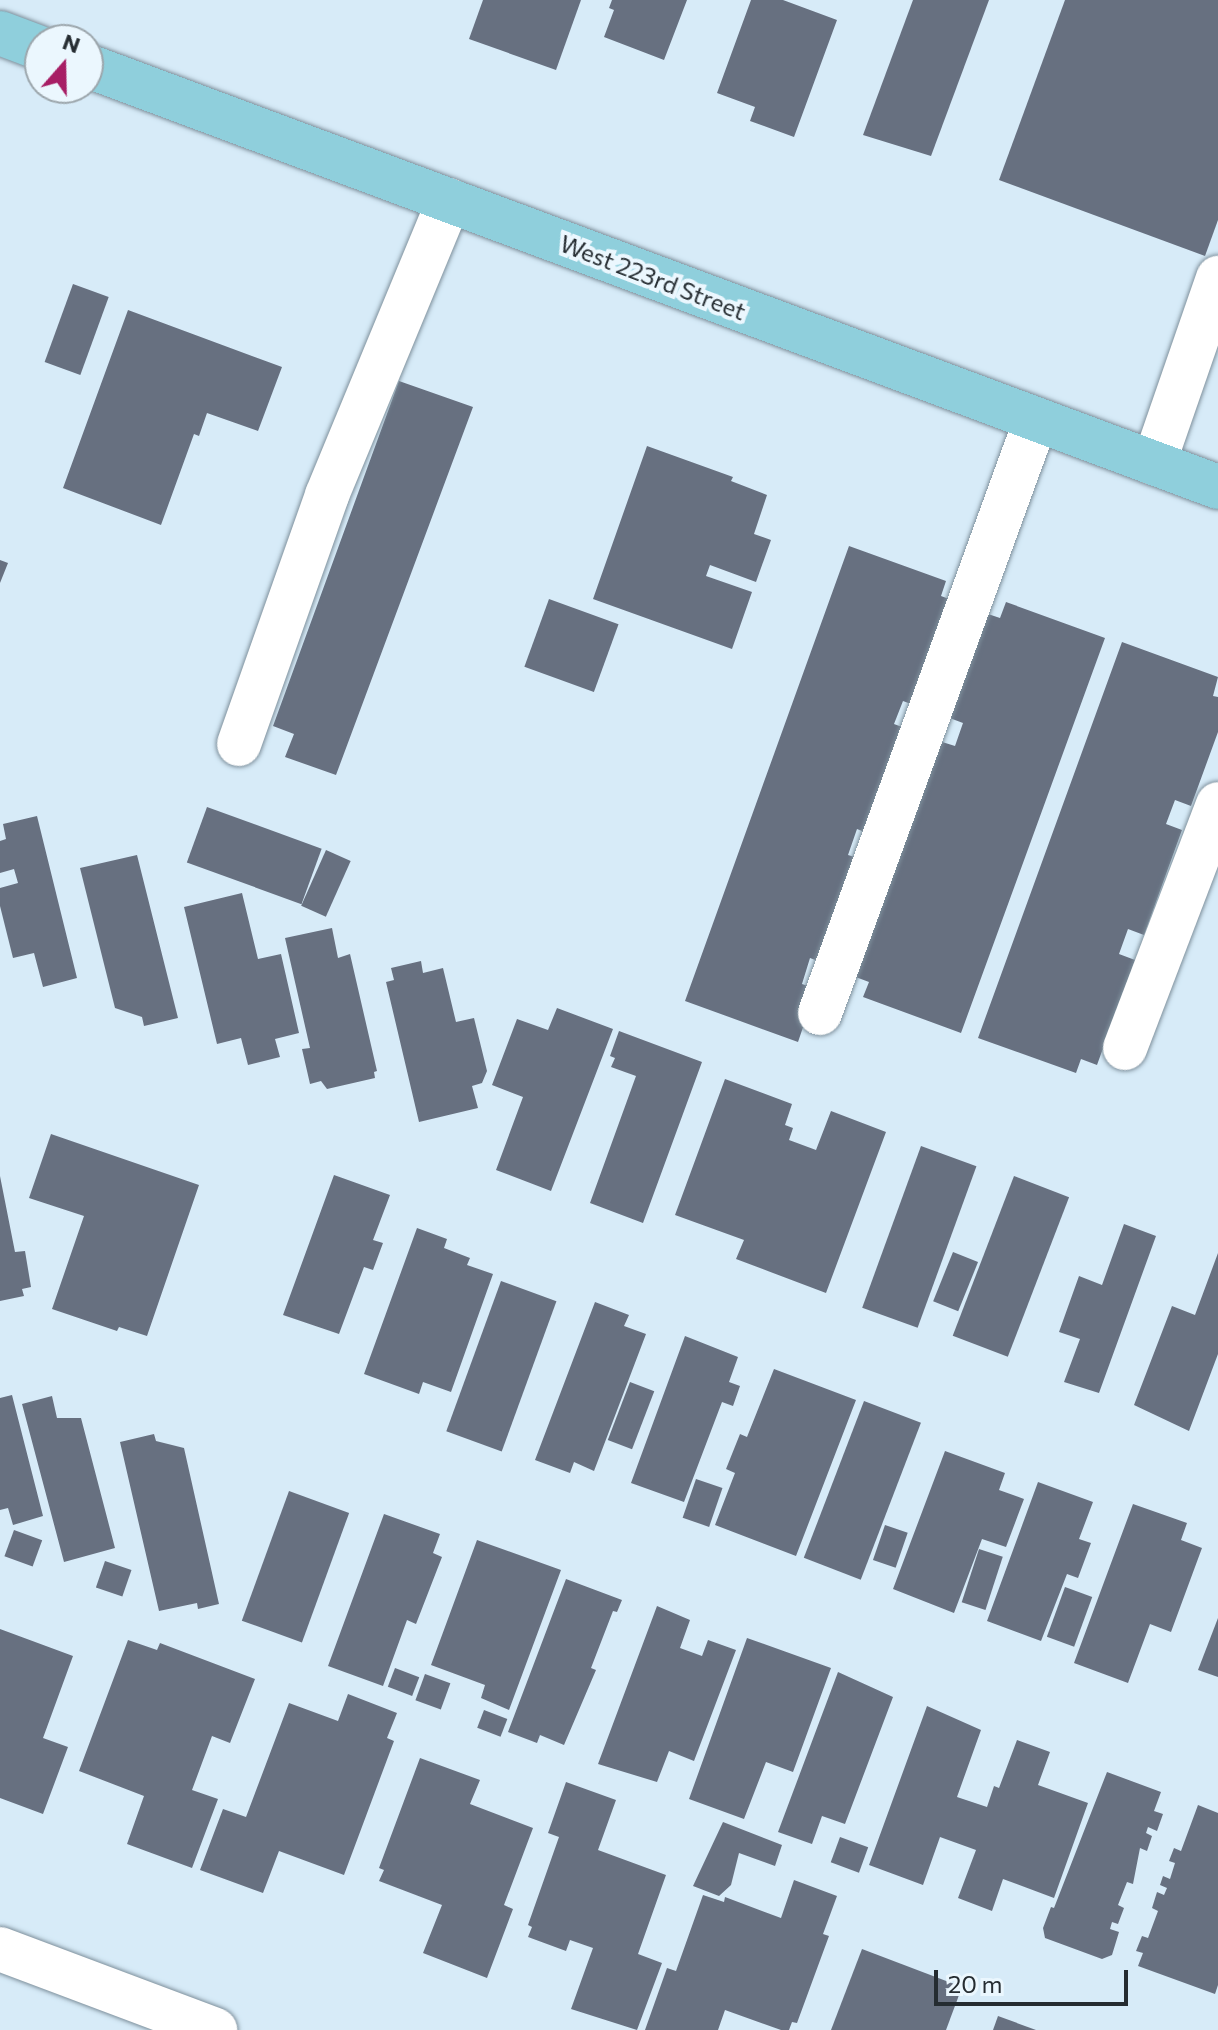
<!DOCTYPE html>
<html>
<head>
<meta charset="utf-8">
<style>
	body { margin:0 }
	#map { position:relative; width:1218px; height:2030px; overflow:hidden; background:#d7ebf8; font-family:Commissioner,sans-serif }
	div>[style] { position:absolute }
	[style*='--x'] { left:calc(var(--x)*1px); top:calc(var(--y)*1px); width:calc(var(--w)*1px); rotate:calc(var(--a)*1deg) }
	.building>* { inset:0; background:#677080; transform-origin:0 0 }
	.roads { filter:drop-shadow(0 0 2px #7e909c) drop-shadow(0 0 2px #7e909c) }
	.minor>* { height:44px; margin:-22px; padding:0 22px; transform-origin:22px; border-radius:22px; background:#fff }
	.major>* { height:44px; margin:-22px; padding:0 22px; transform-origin:22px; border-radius:22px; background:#8fcfdc }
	span { translate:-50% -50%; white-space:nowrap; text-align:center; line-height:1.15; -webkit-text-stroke:8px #ebf7fe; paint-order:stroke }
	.street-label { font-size:24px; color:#252c31 }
	.north { position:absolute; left:24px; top:24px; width:80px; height:80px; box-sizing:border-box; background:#ebf7fe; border:2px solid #9ca6ac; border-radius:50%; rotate:20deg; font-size:22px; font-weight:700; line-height:32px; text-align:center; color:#252c31 }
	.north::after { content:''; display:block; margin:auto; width:28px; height:36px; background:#a71e65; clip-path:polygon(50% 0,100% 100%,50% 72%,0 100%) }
	.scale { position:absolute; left:934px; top:1970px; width:194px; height:36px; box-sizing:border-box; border:4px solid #252c31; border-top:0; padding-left:10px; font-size:24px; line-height:28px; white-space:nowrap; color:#252c31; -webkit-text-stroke:6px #ebf7fe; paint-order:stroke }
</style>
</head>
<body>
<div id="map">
	<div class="building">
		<i style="clip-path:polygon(483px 0,581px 0,556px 70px,469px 39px)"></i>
		<i style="clip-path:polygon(612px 0,687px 0,664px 60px,604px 37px,614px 10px,609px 8px)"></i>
		<i style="clip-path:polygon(751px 0,783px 0,837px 20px,794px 137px,750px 121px,755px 107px,717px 93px)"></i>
		<i style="clip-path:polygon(913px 0,989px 0,931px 156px,863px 135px)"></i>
		<i style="clip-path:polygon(1065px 0,1218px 0,1218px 220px,1205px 256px,999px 180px)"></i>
		<i style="left:73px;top:284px;width:38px;height:83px;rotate:20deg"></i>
		<i style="clip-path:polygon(128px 310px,282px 367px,258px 431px,207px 413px,199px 436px,194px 434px,161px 525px,63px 488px)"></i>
		<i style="clip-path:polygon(399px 381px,473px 407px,336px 775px,285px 757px,294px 734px,273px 726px)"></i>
		<i style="clip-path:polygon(647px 446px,733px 477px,731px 481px,767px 495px,754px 534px,771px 540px,756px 582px,710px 565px,706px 576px,752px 592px,732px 649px,593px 599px)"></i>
		<i style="clip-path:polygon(849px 546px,946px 581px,941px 596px,957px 602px,919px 707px,903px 701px,894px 724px,910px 730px,872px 835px,857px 829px,848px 855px,864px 860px,826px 964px,810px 958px,802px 984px,816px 989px,798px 1042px,685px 1001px)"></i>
		<i style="clip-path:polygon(0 560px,8px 563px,0 583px)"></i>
		<i style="left:549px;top:599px;width:74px;height:72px;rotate:20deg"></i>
		<i style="clip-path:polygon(1006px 602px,1105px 638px,961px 1033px,863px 997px,869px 982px,853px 976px,939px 741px,955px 746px,963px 723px,947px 717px,985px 613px,1000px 618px)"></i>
		<i style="clip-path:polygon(1122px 642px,1218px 677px,1213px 696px,1218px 697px,1218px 732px,1191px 806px,1175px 800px,1166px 824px,1182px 830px,1144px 935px,1128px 929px,1119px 954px,1135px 960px,1097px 1065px,1081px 1059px,1076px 1073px,978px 1038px)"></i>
		<i style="left:207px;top:807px;width:122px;height:59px;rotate:20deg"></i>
		<i style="clip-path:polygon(37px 816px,77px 978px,43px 987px,34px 953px,13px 958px,0 906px,0 888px,18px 883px,14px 869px,0 873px,0 841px,6px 839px,3px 824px)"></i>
		<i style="left:326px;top:850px;width:27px;height:61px;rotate:24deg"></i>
		<i style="clip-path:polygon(137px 855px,178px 1018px,144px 1026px,142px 1017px,115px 1008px,80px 868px)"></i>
		<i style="clip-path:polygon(242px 893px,258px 959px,281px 954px,299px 1033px,275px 1039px,280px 1057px,248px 1065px,241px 1038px,217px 1044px,184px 907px)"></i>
		<i style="clip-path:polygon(332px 928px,338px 958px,350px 954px,377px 1071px,374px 1072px,375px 1078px,327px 1089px,321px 1081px,310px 1084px,302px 1049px,310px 1048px,285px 938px)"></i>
		<i style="clip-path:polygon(421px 961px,423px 973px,443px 968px,456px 1022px,474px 1018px,487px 1071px,482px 1083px,472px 1086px,478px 1108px,419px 1122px,386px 982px,394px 980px,391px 968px)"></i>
		<i style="clip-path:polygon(557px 1008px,613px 1029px,551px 1191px,496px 1170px,523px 1097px,492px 1085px,517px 1019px,548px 1030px)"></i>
		<i style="clip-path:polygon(619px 1031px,702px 1062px,643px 1223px,590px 1203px,636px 1076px,611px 1067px,615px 1058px,610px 1056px)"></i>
		<i style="clip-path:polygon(725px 1079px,792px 1104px,785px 1125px,793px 1128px,789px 1140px,816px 1150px,831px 1111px,886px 1132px,826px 1293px,736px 1259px,744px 1240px,675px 1215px)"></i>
		<i style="clip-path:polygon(51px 1134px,199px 1185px,147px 1336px,119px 1327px,117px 1331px,52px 1309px,84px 1216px,29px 1198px)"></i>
		<i style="left:921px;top:1146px;width:59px;height:172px;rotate:20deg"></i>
		<i style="clip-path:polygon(334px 1175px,390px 1195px,373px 1240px,383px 1243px,373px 1270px,364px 1267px,339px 1334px,283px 1315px)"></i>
		<i style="clip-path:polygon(0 1176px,15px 1252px,25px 1251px,31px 1287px,22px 1289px,24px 1296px,0 1301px)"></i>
		<i style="left:1014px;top:1176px;width:59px;height:171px;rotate:21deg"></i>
		<i style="clip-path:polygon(1124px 1224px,1156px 1236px,1099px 1393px,1064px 1382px,1080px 1339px,1059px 1332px,1079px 1276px,1102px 1285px)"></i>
		<i style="clip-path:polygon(417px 1228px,447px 1239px,444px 1248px,470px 1258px,467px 1265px,493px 1274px,451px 1392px,423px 1382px,419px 1394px,364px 1374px)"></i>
		<i style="left:953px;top:1252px;width:27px;height:53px;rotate:22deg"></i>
		<i style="clip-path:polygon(1218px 1253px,1218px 1354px,1189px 1431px,1134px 1405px,1172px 1306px,1195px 1315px)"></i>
		<i style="left:501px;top:1281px;width:59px;height:160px;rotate:20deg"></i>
		<i style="clip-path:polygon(595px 1302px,629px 1315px,624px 1326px,646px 1334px,594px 1471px,574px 1462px,570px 1473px,535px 1460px)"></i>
		<i style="clip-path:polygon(685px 1336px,738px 1357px,729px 1382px,740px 1386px,733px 1406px,722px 1402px,684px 1502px,631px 1483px)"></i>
		<i style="clip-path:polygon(774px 1369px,856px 1400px,796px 1556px,715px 1525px,735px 1473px,726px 1469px,740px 1434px,747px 1437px)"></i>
		<i style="left:630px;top:1382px;width:26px;height:62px;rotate:21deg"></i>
		<i style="clip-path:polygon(12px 1395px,43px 1516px,13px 1525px,8px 1508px,0 1510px,0 1398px)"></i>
		<i style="clip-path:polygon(52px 1396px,57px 1418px,81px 1418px,115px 1548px,64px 1562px,22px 1404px)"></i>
		<i style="left:864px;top:1401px;width:61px;height:168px;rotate:21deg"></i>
		<i style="clip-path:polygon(154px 1434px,156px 1441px,184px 1448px,219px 1604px,198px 1609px,197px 1603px,159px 1611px,120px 1442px)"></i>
		<i style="clip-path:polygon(945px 1451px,1005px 1473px,999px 1490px,1024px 1499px,1006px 1547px,982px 1539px,954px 1613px,893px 1589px)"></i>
		<i style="left:696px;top:1479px;width:28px;height:41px;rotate:19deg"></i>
		<i style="clip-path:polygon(1038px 1482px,1093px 1502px,1079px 1539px,1091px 1543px,1078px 1578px,1067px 1574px,1041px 1641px,987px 1621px)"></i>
		<i style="left:289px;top:1491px;width:64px;height:138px;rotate:20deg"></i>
		<i style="clip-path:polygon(1133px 1504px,1187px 1523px,1181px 1540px,1202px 1548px,1171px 1632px,1150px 1624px,1128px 1683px,1074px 1663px)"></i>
		<i style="clip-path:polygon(384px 1514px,440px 1534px,433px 1553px,442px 1557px,416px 1624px,407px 1620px,383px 1686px,328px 1666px)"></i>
		<i style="left:885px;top:1525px;width:24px;height:37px;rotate:19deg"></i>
		<i style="left:14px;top:1530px;width:30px;height:28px;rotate:20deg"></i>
		<i style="clip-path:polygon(477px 1540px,561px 1570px,509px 1710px,481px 1698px,485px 1685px,431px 1665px)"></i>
		<i style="left:979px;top:1549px;width:25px;height:56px;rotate:18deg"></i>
		<i style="left:105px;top:1561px;width:28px;height:28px;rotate:19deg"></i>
		<i style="clip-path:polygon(566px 1579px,622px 1600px,617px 1612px,613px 1611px,591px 1668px,596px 1670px,564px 1745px,540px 1735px,537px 1743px,508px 1732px)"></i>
		<i style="left:1065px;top:1587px;width:29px;height:53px;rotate:20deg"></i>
		<i style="clip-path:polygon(657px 1606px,690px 1620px,680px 1648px,702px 1656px,708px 1640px,736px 1650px,694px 1761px,669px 1751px,657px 1782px,598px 1764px)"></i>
		<i style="clip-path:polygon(1218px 1618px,1218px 1677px,1198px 1670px)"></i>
		<i style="clip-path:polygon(0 1629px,73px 1656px,43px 1738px,68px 1747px,43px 1814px,0 1798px)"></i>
		<i style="clip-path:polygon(747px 1638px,831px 1668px,793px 1772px,766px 1762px,744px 1819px,689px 1799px)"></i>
		<i style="clip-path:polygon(128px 1640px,157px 1650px,160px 1643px,255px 1679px,230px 1743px,212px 1736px,192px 1790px,218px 1799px,192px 1868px,127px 1844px,144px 1796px,79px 1771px)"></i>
		<i style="left:395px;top:1668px;width:26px;height:20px;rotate:21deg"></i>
		<i style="clip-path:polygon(838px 1672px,893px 1697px,845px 1824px,822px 1816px,812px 1844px,778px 1832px)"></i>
		<i style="left:425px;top:1674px;width:27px;height:28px;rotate:20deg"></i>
		<i style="clip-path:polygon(348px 1694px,397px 1713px,387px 1738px,394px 1741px,344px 1875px,279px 1851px,263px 1893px,200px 1870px,223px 1809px,246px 1817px,289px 1703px,338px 1721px)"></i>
		<i style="clip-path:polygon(927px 1706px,981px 1730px,957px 1797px,987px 1807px,994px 1786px,999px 1788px,1017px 1740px,1050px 1752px,1038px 1785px,1088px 1803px,1054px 1898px,1003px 1879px,992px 1911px,958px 1898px,976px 1850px,940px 1837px,923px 1885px,869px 1865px)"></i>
		<i style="left:484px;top:1710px;width:25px;height:19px;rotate:21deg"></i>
		<i style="clip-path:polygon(420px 1758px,480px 1780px,470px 1804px,533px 1828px,504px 1905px,513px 1909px,487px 1978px,423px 1953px,442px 1905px,379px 1881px,384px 1870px,379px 1868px)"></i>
		<i style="clip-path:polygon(1107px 1772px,1161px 1792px,1154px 1811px,1163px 1814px,1157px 1831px,1148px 1827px,1146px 1833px,1152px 1836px,1147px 1851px,1140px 1848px,1133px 1884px,1127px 1882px,1118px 1905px,1124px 1908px,1118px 1924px,1112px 1922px,1110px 1929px,1119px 1932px,1112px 1955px,1102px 1959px,1045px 1938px,1043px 1928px,1051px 1907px,1054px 1908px)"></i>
		<i style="clip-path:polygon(566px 1782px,616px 1800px,598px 1850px,666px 1875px,638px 1954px,662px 1963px,637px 2030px,571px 2009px,593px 1948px,570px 1940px,566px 1951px,528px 1937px,532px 1927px,528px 1925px,559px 1837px,548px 1833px)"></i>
		<i style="clip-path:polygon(1198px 1805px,1218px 1813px,1218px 1985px,1215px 1994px,1138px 1966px,1143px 1953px,1136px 1951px,1142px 1936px,1148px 1938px,1158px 1911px,1152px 1908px,1157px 1892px,1164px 1895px,1167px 1888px,1160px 1885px,1163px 1876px,1170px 1879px,1175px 1863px,1169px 1861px,1174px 1848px,1181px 1851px)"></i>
		<i style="clip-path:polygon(723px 1822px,782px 1845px,775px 1866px,739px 1853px,731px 1885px,719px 1896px,693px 1886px)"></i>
		<i style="left:840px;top:1837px;width:30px;height:27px;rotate:20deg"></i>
		<i style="clip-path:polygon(794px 1880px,837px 1896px,823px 1934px,829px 1936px,797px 2023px,792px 2022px,789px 2030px,781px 2030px,725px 2010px,718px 2030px,645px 2030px,667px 1968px,676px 1971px,703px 1895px,724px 1902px,725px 1897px,781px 1918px)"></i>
		<i style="clip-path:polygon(862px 1949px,962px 1987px,946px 2030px,831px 2030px)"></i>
		<i style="clip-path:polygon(998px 2016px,1036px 2030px,993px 2030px)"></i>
	</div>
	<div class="roads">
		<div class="minor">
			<i style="--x:1154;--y:463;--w:196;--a:-70.9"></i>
			<i style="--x:239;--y:744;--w:264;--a:-70.5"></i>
			<i style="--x:327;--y:495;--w:319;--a:-67.5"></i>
			<i style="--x:820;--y:1013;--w:631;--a:-69.99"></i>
			<i style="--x:1125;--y:1048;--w:261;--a:-69.1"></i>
			<i style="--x:0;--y:1949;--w:230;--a:20.6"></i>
		</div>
		<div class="major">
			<i style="--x:0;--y:33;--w:43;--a:20.6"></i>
			<i style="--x:88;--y:66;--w:1206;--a:20.43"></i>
		</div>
	</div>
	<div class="street-label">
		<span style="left:653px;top:277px;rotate:21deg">West 223rd Street</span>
	</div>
	<div class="north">N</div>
	<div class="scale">20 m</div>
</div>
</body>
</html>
